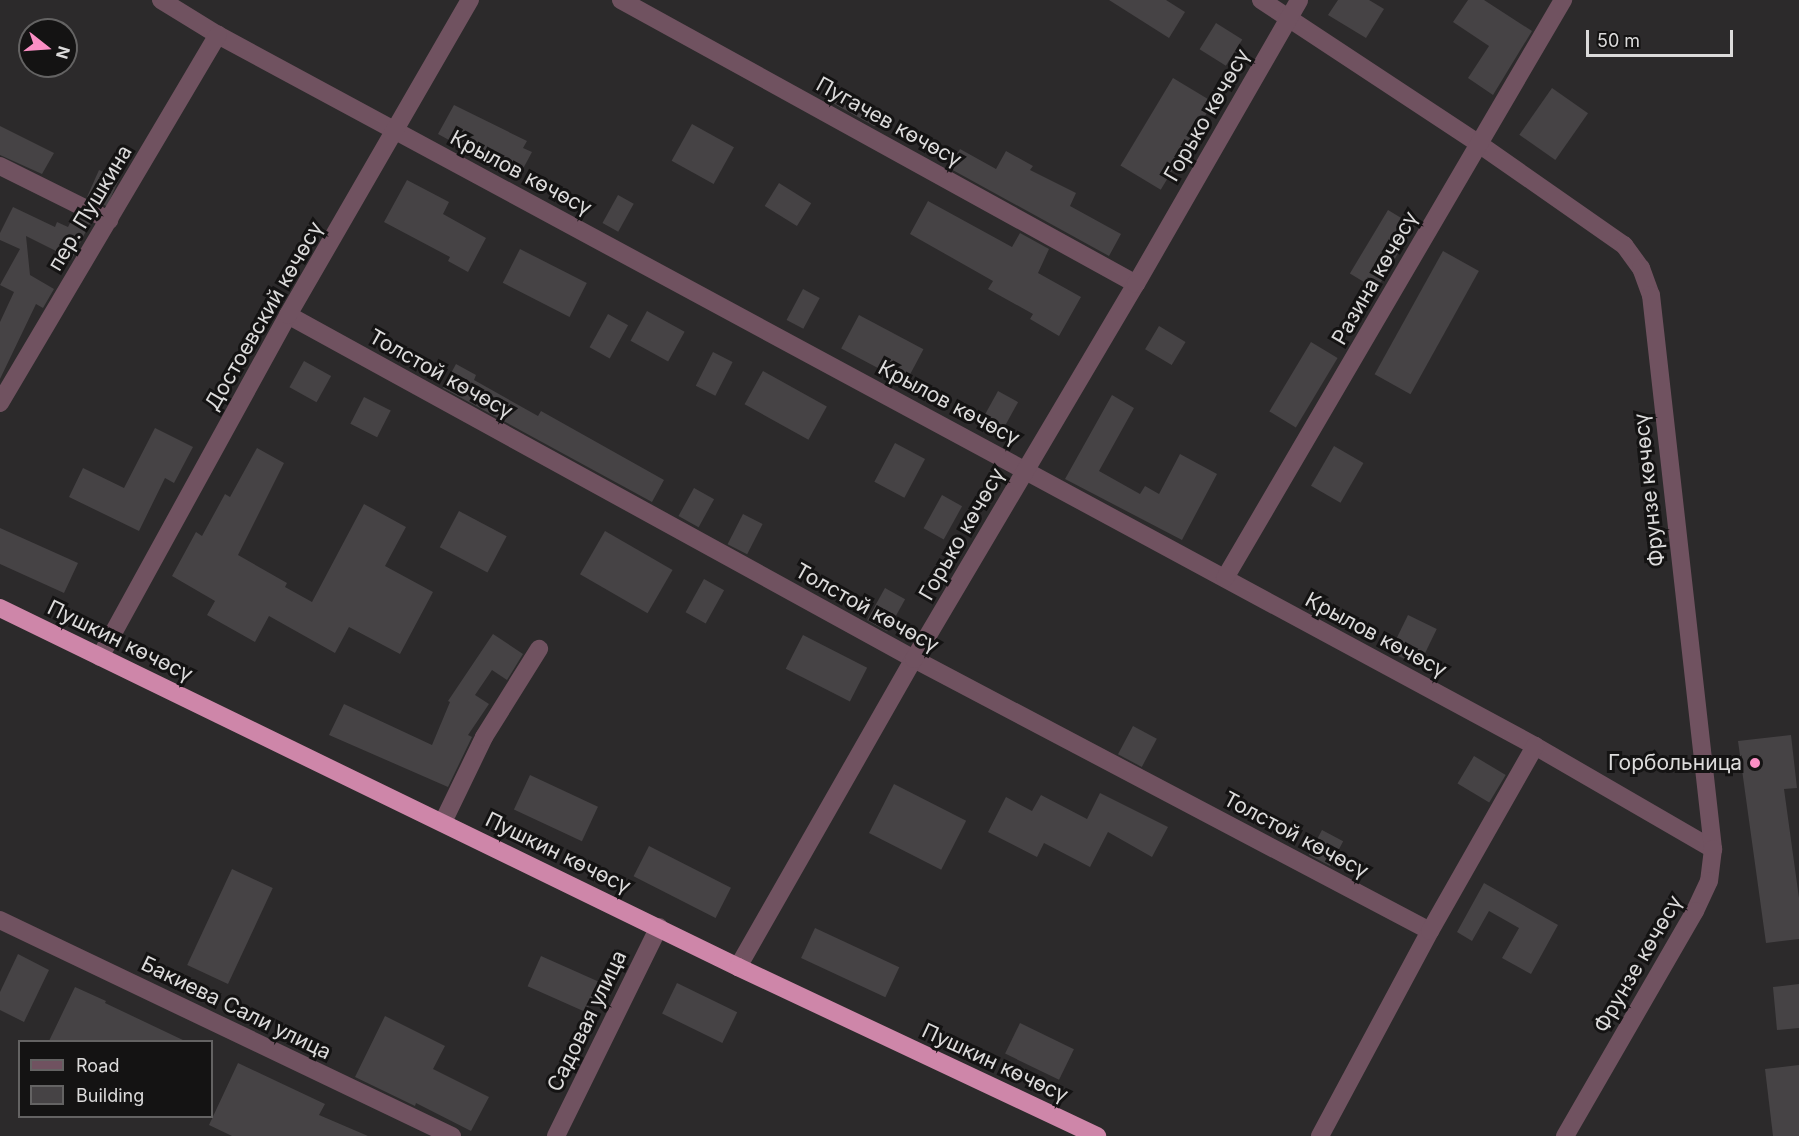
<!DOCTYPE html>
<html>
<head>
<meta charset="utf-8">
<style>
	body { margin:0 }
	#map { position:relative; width:1799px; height:1136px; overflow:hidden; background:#2c2a2b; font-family:Inter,sans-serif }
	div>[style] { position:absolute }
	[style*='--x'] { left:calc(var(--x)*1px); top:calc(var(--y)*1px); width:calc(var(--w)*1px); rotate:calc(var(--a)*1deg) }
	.building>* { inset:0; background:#464345; transform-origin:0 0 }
	.street>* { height:18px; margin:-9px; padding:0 9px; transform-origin:9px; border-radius:9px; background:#705260 }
	.highway>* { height:18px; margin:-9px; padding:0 9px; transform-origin:9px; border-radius:9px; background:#ce86a9 }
	.dots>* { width:16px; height:16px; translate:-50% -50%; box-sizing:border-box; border:3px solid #141313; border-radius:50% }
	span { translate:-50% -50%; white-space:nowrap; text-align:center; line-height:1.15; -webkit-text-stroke:6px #141313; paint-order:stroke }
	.street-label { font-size:21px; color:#dcdbdb }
	.poi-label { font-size:21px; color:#dcdbdb }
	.right { translate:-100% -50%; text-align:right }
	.legend { position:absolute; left:18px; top:1040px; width:195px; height:78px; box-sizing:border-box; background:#141313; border:2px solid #646363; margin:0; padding:8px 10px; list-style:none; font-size:18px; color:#dcdbdb }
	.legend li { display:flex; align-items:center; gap:12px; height:30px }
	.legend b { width:30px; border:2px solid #646363 }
	.north { position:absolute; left:18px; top:18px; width:60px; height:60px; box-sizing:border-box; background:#141313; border:2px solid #646363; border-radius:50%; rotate:107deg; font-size:16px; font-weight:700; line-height:24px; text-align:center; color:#dcdbdb }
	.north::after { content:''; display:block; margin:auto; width:21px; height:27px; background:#fb8fc5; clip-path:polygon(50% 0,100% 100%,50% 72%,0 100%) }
	.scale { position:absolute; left:1586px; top:30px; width:147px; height:27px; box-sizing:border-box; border:3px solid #dcdbdb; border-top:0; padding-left:8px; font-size:18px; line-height:21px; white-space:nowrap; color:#dcdbdb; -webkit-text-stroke:4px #141313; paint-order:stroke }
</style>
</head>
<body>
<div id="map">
	<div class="building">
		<i style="clip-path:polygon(1109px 0,1166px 0,1185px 12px,1169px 38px)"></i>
		<i style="clip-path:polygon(1338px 0,1369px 0,1384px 9px,1366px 38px,1328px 15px)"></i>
		<i style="clip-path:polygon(1468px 0,1484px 0,1532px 31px,1493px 95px,1468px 78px,1489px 46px,1453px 22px)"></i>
		<i style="left:1216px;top:23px;width:31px;height:31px;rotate:32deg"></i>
		<i style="left:1173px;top:78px;width:47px;height:102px;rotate:31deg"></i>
		<i style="left:1552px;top:88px;width:44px;height:57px;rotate:35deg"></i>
		<i style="left:830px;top:97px;width:53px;height:4px;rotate:29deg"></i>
		<i style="clip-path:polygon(454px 105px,527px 141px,523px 148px,532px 152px,518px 178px,438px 134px)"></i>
		<i style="left:692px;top:124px;width:48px;height:42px;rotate:29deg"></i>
		<i style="clip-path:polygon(0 126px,54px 153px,42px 174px,0 155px)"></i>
		<i style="clip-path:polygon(960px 149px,996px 169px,1006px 151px,1033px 166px,1030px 170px,1076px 193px,1070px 206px,1121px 234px,1109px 256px,949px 168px)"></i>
		<i style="left:99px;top:170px;width:22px;height:30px;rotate:24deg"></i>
		<i style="clip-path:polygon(407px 180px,449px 202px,443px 214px,486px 238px,468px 272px,448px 261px,450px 257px,384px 222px)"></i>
		<i style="left:779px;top:183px;width:38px;height:27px;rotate:32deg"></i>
		<i style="left:618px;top:195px;width:18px;height:32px;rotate:29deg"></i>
		<i style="clip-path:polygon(928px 201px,1012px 247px,1020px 233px,1049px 249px,1038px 273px,1081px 297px,1059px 336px,1030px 319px,1033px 314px,988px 289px,993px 281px,910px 234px)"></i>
		<i style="clip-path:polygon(13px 207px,55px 227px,57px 222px,68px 227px,74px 215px,90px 223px,72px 259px,26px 236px,30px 275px,54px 289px,43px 308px,36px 304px,0 379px,0 322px,14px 292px,0 285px,20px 249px,0 240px,0 233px)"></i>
		<i style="left:1388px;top:210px;width:31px;height:74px;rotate:31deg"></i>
		<i style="left:520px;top:249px;width:75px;height:38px;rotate:27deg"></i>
		<i style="left:1443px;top:251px;width:41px;height:141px;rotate:29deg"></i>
		<i style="left:803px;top:289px;width:19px;height:35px;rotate:28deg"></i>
		<i style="left:647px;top:311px;width:43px;height:34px;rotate:29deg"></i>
		<i style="left:608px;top:314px;width:23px;height:38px;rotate:29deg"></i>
		<i style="left:859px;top:315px;width:73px;height:38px;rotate:28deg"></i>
		<i style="left:1159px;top:326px;width:31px;height:27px;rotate:31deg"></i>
		<i style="left:1311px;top:342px;width:31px;height:81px;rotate:31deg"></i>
		<i style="left:713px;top:352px;width:22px;height:38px;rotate:27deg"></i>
		<i style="left:304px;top:361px;width:31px;height:30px;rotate:29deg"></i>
		<i style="clip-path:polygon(456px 364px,476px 375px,474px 380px,538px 416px,541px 411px,664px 480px,652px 502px,443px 388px)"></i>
		<i style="left:763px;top:371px;width:73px;height:38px;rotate:29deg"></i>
		<i style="left:998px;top:391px;width:23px;height:38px;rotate:29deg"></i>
		<i style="clip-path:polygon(1112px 395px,1134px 408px,1099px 471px,1140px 494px,1145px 486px,1159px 494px,1180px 454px,1217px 474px,1182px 540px,1065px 479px)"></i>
		<i style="left:364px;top:397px;width:30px;height:30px;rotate:27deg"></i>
		<i style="clip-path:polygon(155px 428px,193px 447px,174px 483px,165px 478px,139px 531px,69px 497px,83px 468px,124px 488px)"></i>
		<i style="left:895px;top:443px;width:34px;height:44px;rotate:28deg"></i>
		<i style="left:1334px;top:446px;width:34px;height:46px;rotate:30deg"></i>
		<i style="clip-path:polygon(257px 448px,284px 463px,238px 555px,287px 583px,285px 587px,312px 602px,364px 504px,406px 527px,385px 566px,433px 592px,400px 654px,349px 627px,335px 653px,269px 616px,255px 642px,207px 615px,215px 601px,172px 576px,196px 532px,202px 536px,225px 494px,230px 497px)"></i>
		<i style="left:694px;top:488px;width:23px;height:32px;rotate:29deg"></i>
		<i style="left:942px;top:495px;width:23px;height:38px;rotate:29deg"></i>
		<i style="left:459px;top:511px;width:54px;height:41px;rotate:28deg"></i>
		<i style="left:743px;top:514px;width:22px;height:34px;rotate:27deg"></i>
		<i style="clip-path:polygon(0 528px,78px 563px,64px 593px,0 564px)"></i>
		<i style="left:605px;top:531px;width:78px;height:50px;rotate:30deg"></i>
		<i style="left:704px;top:579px;width:23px;height:38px;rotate:29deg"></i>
		<i style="left:885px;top:588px;width:23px;height:37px;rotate:29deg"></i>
		<i style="left:1408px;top:615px;width:32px;height:41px;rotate:26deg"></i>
		<i style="clip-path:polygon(493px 634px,523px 654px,507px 680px,492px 670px,475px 695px,489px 704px,468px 735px,472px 737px,448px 787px,329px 735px,344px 704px,432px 745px,450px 702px,448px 701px)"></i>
		<i style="left:803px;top:635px;width:72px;height:38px;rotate:27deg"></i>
		<i style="left:1133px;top:726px;width:27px;height:32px;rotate:28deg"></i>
		<i style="clip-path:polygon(1791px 735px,1797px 788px,1784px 789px,1799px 898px,1799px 939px,1766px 943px,1738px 741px)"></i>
		<i style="left:1474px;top:756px;width:37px;height:32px;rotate:31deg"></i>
		<i style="left:530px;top:775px;width:75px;height:38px;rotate:25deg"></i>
		<i style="left:894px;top:784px;width:81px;height:55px;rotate:27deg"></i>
		<i style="clip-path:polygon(1100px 793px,1168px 827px,1152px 857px,1108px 832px,1090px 867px,1044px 843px,1037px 857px,988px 832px,1006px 797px,1032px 811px,1041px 795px,1087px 819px)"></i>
		<i style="left:1322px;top:830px;width:24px;height:28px;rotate:28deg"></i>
		<i style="left:649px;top:846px;width:92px;height:34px;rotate:27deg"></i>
		<i style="left:232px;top:869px;width:45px;height:106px;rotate:25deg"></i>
		<i style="clip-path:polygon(1484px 883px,1558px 925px,1531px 974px,1502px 958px,1519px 928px,1489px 911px,1472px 941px,1457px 932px)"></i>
		<i style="left:815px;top:928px;width:93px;height:33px;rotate:25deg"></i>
		<i style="clip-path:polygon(18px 954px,49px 970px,24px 1022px,0 1010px,0 992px)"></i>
		<i style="left:541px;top:956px;width:64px;height:33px;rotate:24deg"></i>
		<i style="left:677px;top:983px;width:67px;height:34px;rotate:26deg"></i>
		<i style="clip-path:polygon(1799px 984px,1799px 1028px,1777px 1030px,1773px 987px)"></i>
		<i style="clip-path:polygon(75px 987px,106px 1001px,105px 1003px,185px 1041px,49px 1041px)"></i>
		<i style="clip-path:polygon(385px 1016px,445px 1046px,433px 1069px,489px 1097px,471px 1131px,416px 1103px,415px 1106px,355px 1077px)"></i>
		<i style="left:1020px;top:1023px;width:60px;height:34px;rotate:26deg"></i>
		<i style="clip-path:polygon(238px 1063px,325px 1104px,319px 1115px,368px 1136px,232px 1136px,209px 1125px)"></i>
		<i style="clip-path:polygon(1799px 1065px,1799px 1136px,1773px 1136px,1765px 1069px)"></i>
	</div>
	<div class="street">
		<i style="--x:161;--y:0;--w:67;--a:31.6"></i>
		<i style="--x:218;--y:35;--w:1497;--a:28.36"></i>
		<i style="--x:1535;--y:746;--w:206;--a:30.1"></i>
		<i style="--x:621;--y:0;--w:588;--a:28.87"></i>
		<i style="--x:1261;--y:0;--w:261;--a:33.4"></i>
		<i style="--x:1479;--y:144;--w:177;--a:34.9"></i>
		<i style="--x:1624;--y:245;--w:29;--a:54"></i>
		<i style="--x:1641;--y:268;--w:29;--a:70"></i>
		<i style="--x:1651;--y:295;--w:557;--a:83.61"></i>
		<i style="--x:1713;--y:849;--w:32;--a:97"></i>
		<i style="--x:1709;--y:881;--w:33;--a:115"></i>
		<i style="--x:1695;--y:911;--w:260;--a:120"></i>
		<i style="--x:0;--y:166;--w:122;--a:26.4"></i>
		<i style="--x:288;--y:315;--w:714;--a:28.79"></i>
		<i style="--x:914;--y:659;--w:583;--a:27.8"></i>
		<i style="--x:0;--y:403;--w:428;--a:-59.4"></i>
		<i style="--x:1225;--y:578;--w:670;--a:-59.68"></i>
		<i style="--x:100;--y:657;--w:390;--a:-61.2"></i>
		<i style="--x:288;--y:315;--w:364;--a:-60"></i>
		<i style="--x:443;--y:822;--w:94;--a:-64.2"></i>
		<i style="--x:484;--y:737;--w:104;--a:-58"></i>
		<i style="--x:0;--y:920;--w:501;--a:25.54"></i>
		<i style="--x:738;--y:967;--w:355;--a:-60.3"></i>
		<i style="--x:914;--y:659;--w:436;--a:-59.4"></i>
		<i style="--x:1136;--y:284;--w:327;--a:-60.1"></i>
		<i style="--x:556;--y:1136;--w:233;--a:-63.8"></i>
		<i style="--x:1320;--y:1136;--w:233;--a:-61.8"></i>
		<i style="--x:1430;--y:931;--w:213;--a:-60.4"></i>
	</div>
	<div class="highway">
		<i style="--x:0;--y:608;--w:821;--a:25.94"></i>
		<i style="--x:738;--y:967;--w:397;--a:25.2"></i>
	</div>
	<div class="dots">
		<i style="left:1755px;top:763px;background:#fb8fc5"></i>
	</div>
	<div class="street-label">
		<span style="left:1207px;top:115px;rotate:-60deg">Горько көчөсү</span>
		<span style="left:889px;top:122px;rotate:29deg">Пугачев көчөсү</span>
		<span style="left:521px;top:173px;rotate:28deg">Крылов көчөсү</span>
		<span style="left:90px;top:208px;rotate:-59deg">пер. Пушкина</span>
		<span style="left:1375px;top:278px;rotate:-60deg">Разина көчөсү</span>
		<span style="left:264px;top:316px;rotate:-60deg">Достоевский көчөсү</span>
		<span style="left:441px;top:374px;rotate:29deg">Толстой көчөсү</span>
		<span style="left:949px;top:403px;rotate:28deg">Крылов көчөсү</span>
		<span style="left:1649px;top:490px;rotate:-96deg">Фрунзе көчөсү</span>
		<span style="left:962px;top:534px;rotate:-60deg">Горько көчөсү</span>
		<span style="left:867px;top:608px;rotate:29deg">Толстой көчөсү</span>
		<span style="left:1376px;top:635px;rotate:28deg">Крылов көчөсү</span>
		<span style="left:120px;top:641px;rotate:26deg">Пушкин көчөсү</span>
		<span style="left:1296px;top:835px;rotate:28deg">Толстой көчөсү</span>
		<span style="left:558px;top:853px;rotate:26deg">Пушкин көчөсү</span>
		<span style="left:1638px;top:964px;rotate:-60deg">Фрунзе көчөсү</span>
		<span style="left:236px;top:1008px;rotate:26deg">Бакиева Сали улица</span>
		<span style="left:587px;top:1021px;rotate:-64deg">Садовая улица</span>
		<span style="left:995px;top:1063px;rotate:25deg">Пушкин көчөсү</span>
	</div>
	<div class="poi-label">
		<span class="right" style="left:1742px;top:763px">Горбольница</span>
	</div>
	<ul class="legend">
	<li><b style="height:8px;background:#705260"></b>Road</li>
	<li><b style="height:16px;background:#464345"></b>Building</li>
	</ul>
	<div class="north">N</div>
	<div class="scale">50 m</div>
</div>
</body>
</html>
